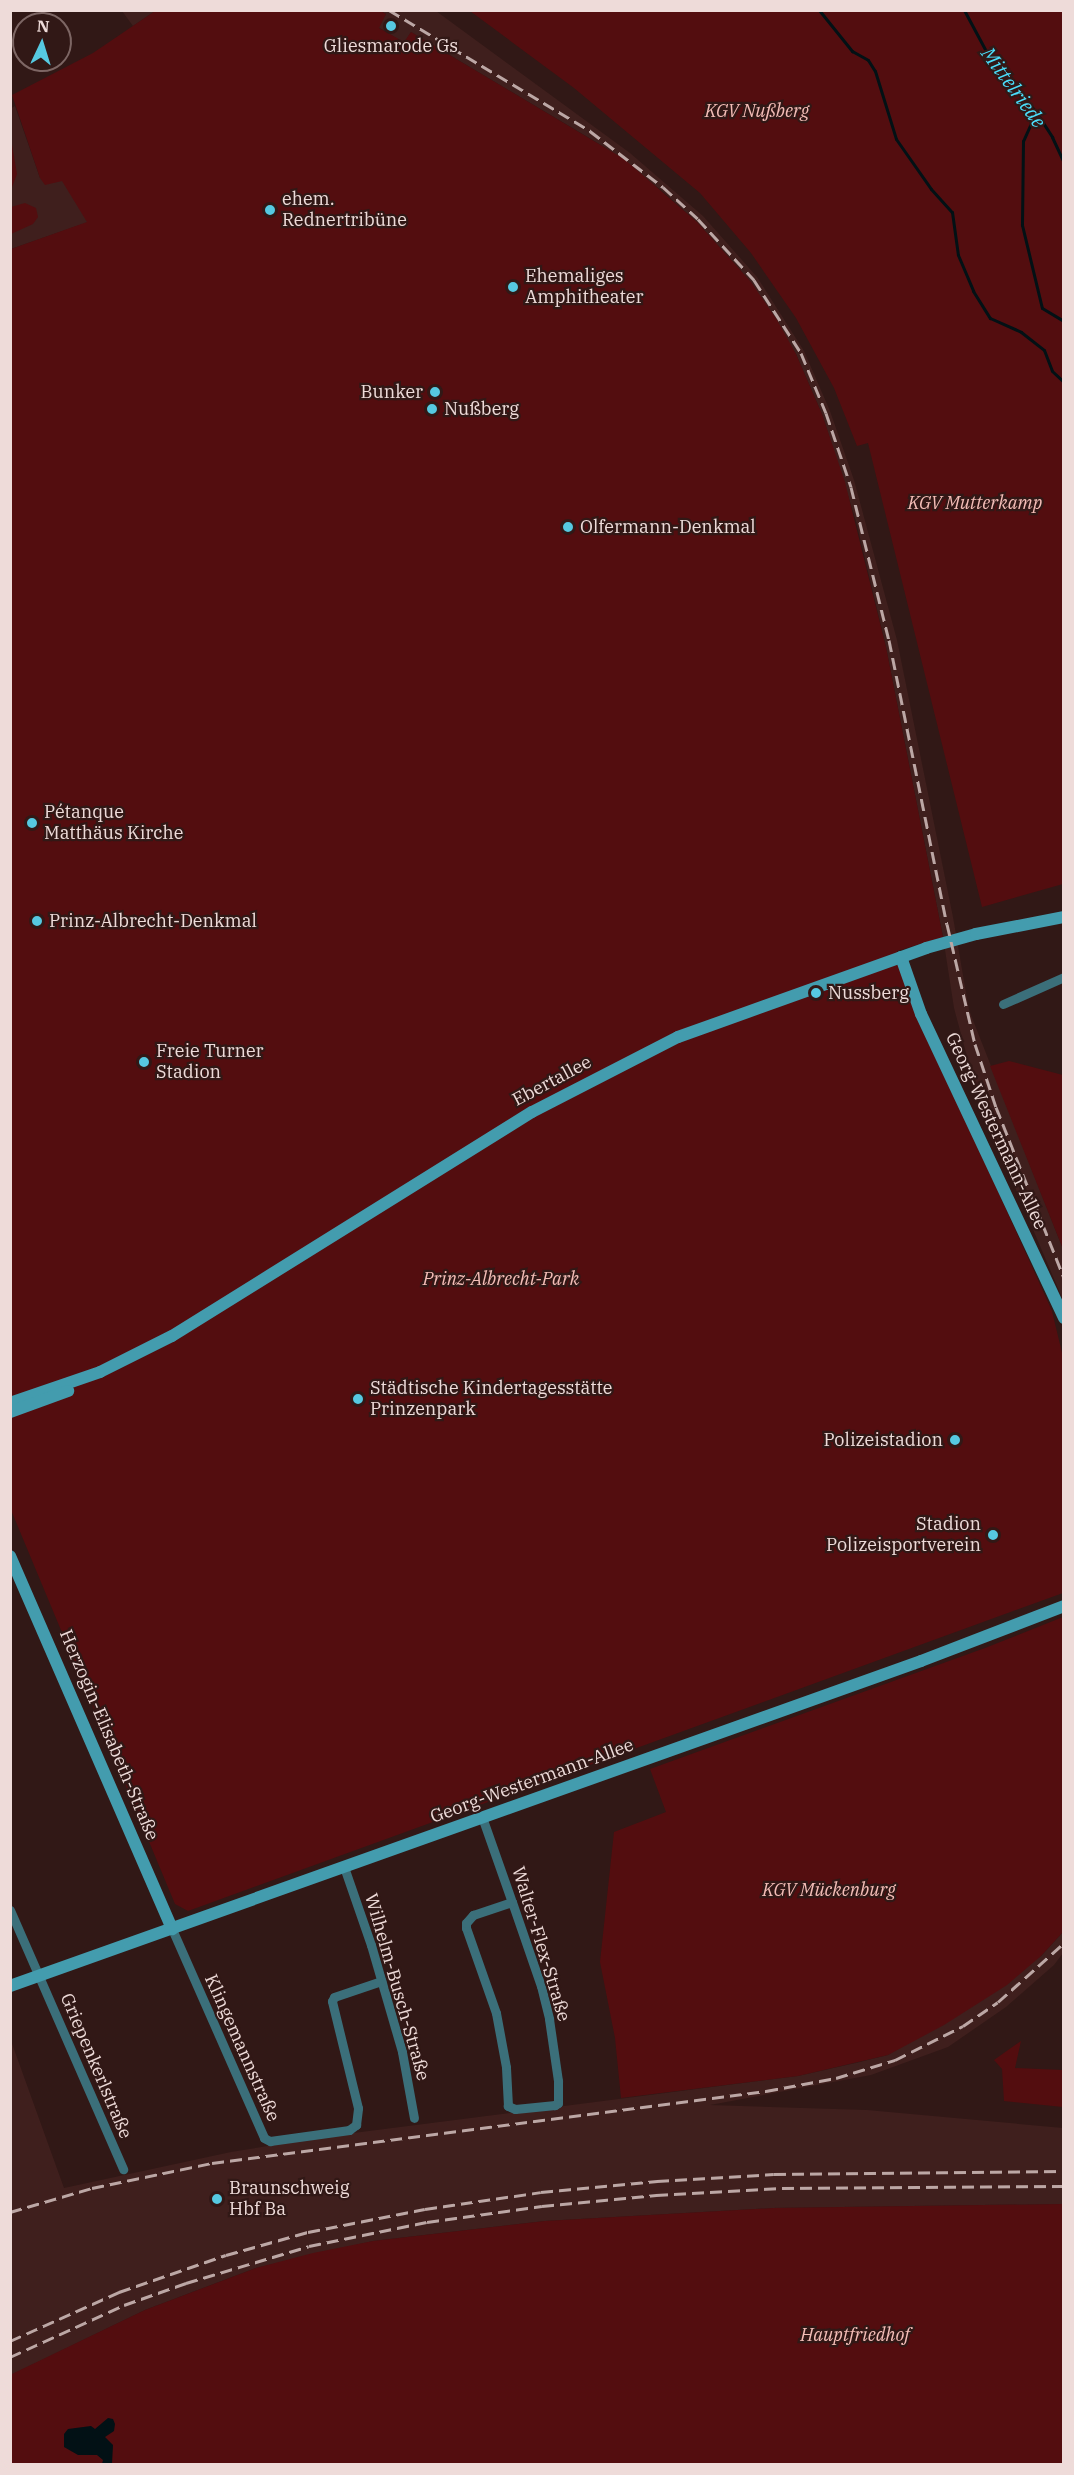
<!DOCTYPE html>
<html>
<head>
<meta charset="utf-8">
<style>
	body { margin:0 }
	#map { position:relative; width:1074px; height:2475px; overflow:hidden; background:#311816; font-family:"IBM Plex Serif",serif }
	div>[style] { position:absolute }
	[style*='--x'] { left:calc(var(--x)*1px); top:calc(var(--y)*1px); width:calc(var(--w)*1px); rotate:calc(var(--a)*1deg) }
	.built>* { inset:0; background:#3f1f1d }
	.green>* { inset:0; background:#530d0f }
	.water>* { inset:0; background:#021115 }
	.stream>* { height:3px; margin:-1.5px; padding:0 1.5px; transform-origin:1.5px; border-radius:1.5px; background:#021115 }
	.street>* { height:9px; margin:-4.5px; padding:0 4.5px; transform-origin:4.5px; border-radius:4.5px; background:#3b6f7a }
	.secondary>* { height:12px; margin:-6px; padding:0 6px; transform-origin:6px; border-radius:6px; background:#439cae }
	.rail>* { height:3px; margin-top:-1.5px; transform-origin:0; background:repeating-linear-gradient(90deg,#bca7a5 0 12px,transparent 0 18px) }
	.dots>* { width:16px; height:16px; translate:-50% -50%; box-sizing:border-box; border:3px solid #311816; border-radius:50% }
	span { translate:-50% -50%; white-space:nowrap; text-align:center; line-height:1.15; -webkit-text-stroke:4.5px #311816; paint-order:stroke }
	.poi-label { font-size:18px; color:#eedbd9 }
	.left { translate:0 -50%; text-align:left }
	.right { translate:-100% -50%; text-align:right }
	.park-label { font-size:18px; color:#f4bdb7; font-style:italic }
	.street-label { font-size:18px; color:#eedbd9 }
	.water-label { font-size:20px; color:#4bdefb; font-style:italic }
	.frame { position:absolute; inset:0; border:12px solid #eedbd9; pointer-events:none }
	.north { position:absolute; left:12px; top:12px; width:60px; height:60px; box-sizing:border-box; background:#311816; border:2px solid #7d6664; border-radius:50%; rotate:4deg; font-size:16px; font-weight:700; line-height:24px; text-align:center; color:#eedbd9 }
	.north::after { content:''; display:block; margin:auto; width:21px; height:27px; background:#56c9e1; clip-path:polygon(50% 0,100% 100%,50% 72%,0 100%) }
</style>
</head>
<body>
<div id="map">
	<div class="built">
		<i style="clip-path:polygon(122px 11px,155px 11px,133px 26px)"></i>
		<i style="clip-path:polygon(381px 11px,436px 11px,630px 153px,703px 216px,757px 277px,804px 351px,830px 411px,854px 480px,897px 640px,953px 917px,969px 1010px,1063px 1249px,1063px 1300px,980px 1105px,954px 1008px,943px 937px,886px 647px,856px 521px,822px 414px,796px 354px,751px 282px,697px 222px,661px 190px,606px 148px,411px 32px,404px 43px,378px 27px,386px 14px)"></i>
		<i style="clip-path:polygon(15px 106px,40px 178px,73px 168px,97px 219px,11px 249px,10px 109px)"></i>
		<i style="clip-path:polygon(1063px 1932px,1063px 1953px,1054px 1965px,1006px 2007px,948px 2047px,871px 2075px,710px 2105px,867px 2110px,1063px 2128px,1063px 2204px,773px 2208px,545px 2221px,373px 2241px,256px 2268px,145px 2310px,11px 2375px,10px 2038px,64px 2188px,231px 2152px,322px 2137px,798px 2076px,860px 2062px,888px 2055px,1041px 1956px)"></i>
	</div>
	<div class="green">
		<i style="clip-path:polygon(155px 11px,381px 11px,386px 14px,379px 28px,404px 42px,411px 32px,624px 159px,697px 222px,751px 282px,777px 320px,796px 354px,822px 414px,845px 482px,886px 647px,943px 937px,897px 951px,905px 986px,1052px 1311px,1063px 1357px,1063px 1593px,188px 1911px,175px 1904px,11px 1510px,11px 249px,87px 222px,62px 181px,45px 185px,40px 178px,12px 95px,93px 53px)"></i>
		<i style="clip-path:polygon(470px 11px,1063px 11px,1063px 884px,982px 907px,868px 443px,857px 446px,834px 388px,796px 318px,751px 253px,700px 193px,574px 88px)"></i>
		<i style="clip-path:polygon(10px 133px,17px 174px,11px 190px,10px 190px)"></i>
		<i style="clip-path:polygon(25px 203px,36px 208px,38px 217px,33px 224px,11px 234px,11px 207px)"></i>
		<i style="clip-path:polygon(1009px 1061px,1063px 1075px,1063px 1249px,990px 1066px)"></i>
		<i style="clip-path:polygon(1063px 1617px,1063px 1932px,1041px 1956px,1007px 1985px,944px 2025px,888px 2055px,798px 2076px,621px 2098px,615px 2038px,600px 1962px,614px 1832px,666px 1812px,650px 1769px,985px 1648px)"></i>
		<i style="clip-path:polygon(1021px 2041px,1015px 2068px,1063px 2070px,1063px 2107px,1004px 2101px,1002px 2069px,994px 2060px)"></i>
		<i style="clip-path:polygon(1063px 2204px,1063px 2464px,11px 2464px,10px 2375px,14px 2373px,145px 2310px,256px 2268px,313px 2253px,373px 2241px,545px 2221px,773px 2208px)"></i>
	</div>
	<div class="water">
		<i style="clip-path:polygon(108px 2418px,113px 2419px,115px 2424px,114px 2431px,105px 2437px,113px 2445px,112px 2464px,102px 2464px,103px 2460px,97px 2455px,78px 2455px,64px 2447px,64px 2434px,68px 2429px,91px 2426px,95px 2429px)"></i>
	</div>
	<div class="stream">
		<i style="--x:819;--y:10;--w:53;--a:51.2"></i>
		<i style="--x:852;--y:51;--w:18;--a:29"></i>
		<i style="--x:868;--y:60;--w:13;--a:58"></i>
		<i style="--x:875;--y:71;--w:71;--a:72.8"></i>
		<i style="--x:896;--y:139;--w:61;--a:55"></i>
		<i style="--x:931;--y:189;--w:31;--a:48"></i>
		<i style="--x:952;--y:212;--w:43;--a:82.1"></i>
		<i style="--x:958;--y:255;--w:39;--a:67"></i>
		<i style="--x:973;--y:291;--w:32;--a:58"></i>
		<i style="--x:990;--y:318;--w:34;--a:24"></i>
		<i style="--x:1021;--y:332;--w:29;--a:38"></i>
		<i style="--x:1044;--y:350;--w:22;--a:69"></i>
		<i style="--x:1052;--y:371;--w:16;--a:43"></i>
		<i style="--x:964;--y:10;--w:47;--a:61.8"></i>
		<i style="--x:986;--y:51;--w:79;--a:50.7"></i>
		<i style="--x:1036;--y:112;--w:30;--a:57"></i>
		<i style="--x:1052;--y:137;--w:29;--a:65"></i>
		<i style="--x:1036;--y:112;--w:32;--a:114"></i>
		<i style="--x:1023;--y:141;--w:84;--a:90.7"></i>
		<i style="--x:1022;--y:225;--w:85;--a:76.5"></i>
		<i style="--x:1042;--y:308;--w:26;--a:31"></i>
	</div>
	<div class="street">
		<i style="--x:1003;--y:1004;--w:67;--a:-23.9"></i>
		<i style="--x:482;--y:1817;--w:90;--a:70.6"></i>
		<i style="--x:512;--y:1902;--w:89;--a:71"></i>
		<i style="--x:541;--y:1986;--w:34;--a:76"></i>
		<i style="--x:549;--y:2019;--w:63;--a:81.7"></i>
		<i style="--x:558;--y:2081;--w:22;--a:90"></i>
		<i style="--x:558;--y:2103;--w:4;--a:146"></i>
		<i style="--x:555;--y:2105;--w:40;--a:174.3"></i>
		<i style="--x:515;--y:2109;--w:8;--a:-157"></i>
		<i style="--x:508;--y:2106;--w:39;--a:-93"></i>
		<i style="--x:506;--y:2067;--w:55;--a:-100.5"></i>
		<i style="--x:496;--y:2013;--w:90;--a:-109.4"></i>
		<i style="--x:466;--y:1928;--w:5;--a:-90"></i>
		<i style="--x:466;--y:1923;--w:11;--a:-49"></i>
		<i style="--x:473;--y:1915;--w:41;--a:-18.4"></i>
		<i style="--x:344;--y:1867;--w:83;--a:70.9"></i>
		<i style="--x:371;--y:1945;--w:111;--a:73.8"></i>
		<i style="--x:402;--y:2052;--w:67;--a:79.7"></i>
		<i style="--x:10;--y:1910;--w:283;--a:66.4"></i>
		<i style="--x:172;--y:1929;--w:228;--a:66.2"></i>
		<i style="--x:264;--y:2138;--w:7;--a:27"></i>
		<i style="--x:270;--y:2141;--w:80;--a:-7.9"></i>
		<i style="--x:349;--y:2130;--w:9;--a:-36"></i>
		<i style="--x:356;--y:2125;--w:17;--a:-83"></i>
		<i style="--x:358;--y:2108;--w:110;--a:-103.7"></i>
		<i style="--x:332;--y:2001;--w:4;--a:-63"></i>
		<i style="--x:334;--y:1997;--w:50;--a:-18.8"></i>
	</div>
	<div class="secondary">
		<i style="--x:901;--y:957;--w:60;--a:70.7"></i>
		<i style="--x:921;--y:1014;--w:336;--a:64.8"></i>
		<i style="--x:10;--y:1403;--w:95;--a:-19"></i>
		<i style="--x:100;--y:1372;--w:80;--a:-26.6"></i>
		<i style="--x:172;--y:1336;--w:424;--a:-31.9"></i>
		<i style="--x:532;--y:1112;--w:164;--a:-27.2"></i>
		<i style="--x:678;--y:1037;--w:263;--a:-19.7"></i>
		<i style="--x:926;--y:948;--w:52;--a:-15.6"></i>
		<i style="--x:976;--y:934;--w:90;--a:-10.9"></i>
		<i style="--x:10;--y:1412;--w:62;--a:-19.9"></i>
		<i style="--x:10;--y:1556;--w:407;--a:66.5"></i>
		<i style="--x:10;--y:1986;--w:967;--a:-19.63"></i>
		<i style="--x:921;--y:1661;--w:153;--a:-21"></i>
	</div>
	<div class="rail">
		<i style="--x:389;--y:10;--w:235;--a:31"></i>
		<i style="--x:590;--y:131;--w:92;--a:37.5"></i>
		<i style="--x:663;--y:187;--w:47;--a:42.4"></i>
		<i style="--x:698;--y:219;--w:83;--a:47.4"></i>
		<i style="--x:754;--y:280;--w:87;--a:57.2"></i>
		<i style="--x:801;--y:353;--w:65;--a:67.4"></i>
		<i style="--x:826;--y:413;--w:78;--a:71.3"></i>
		<i style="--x:851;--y:487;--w:158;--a:76.1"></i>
		<i style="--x:889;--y:640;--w:290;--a:78.5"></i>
		<i style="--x:947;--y:924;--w:123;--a:76.9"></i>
		<i style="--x:975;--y:1044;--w:66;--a:71.6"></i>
		<i style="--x:996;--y:1107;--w:184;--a:68.3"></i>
		<i style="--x:10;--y:2212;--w:85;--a:-16.3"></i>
		<i style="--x:92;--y:2188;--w:123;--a:-11.8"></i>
		<i style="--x:212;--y:2163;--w:559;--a:-7.4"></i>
		<i style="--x:766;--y:2091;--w:71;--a:-10.5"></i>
		<i style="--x:836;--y:2078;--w:62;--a:-17"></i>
		<i style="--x:895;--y:2060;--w:76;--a:-26.6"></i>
		<i style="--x:963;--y:2026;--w:42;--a:-34.4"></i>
		<i style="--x:998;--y:2002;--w:89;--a:-41.8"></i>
		<i style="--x:10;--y:2341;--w:120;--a:-24.2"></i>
		<i style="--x:119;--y:2292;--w:113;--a:-19.1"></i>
		<i style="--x:226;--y:2255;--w:85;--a:-15.7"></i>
		<i style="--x:308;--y:2232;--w:119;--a:-11.1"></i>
		<i style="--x:425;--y:2209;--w:117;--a:-8.3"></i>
		<i style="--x:541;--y:2192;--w:117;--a:-5.4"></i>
		<i style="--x:657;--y:2181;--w:117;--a:-3.4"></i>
		<i style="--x:774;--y:2174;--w:290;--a:-0.6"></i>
		<i style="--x:10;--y:2357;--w:125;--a:-24.5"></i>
		<i style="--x:124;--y:2305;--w:66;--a:-19.5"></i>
		<i style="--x:186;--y:2283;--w:128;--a:-16.7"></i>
		<i style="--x:309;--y:2246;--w:120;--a:-11.5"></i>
		<i style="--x:427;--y:2222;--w:116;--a:-7.9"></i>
		<i style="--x:542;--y:2206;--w:115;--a:-5.5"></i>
		<i style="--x:656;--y:2195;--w:126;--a:-3.2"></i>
		<i style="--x:782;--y:2188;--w:282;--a:-0.4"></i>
	</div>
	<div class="dots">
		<i style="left:391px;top:26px;background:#56c9e1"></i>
		<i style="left:270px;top:210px;background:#56c9e1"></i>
		<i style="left:513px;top:287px;background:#56c9e1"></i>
		<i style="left:435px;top:392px;background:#56c9e1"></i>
		<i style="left:432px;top:409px;background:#56c9e1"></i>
		<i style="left:568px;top:527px;background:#56c9e1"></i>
		<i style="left:32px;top:823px;background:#56c9e1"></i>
		<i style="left:37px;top:921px;background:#56c9e1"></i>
		<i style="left:816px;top:993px;background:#56c9e1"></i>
		<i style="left:144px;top:1062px;background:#56c9e1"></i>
		<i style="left:358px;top:1399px;background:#56c9e1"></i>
		<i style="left:955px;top:1440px;background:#56c9e1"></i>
		<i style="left:993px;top:1535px;background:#56c9e1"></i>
		<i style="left:217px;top:2199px;background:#56c9e1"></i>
	</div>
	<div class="poi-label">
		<span style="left:391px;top:46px">Gliesmarode Gs</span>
		<span class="left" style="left:282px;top:210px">ehem.<br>Rednertribüne</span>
		<span class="left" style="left:525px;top:287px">Ehemaliges<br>Amphitheater</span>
		<span class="right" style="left:423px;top:392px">Bunker</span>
		<span class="left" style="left:444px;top:409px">Nußberg</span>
		<span class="left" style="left:580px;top:527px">Olfermann-Denkmal</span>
		<span class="left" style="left:44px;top:823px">Pétanque<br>Matthäus Kirche</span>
		<span class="left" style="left:49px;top:921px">Prinz-Albrecht-Denkmal</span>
		<span class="left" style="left:828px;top:993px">Nussberg</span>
		<span class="left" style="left:156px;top:1062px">Freie Turner<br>Stadion</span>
		<span class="left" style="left:370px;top:1399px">Städtische Kindertagesstätte<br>Prinzenpark</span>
		<span class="right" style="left:943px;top:1440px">Polizeistadion</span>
		<span class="right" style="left:981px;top:1535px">Stadion<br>Polizeisportverein</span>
		<span class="left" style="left:229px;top:2199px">Braunschweig<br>Hbf Ba</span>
	</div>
	<div class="park-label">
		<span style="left:757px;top:111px">KGV Nußberg</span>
		<span style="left:975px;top:503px">KGV Mutterkamp</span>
		<span style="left:501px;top:1279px">Prinz-Albrecht-Park</span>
		<span style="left:829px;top:1890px">KGV Mückenburg</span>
		<span style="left:855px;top:2335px">Hauptfriedhof</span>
	</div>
	<div class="street-label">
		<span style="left:552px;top:1081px;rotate:-28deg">Ebertallee</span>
		<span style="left:996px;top:1131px;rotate:65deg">Georg-Westermann-Allee</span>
		<span style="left:109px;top:1735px;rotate:67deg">Herzogin-Elisabeth-Straße</span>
		<span style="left:532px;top:1781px;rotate:-20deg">Georg-Westermann-Allee</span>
		<span style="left:541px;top:1944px;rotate:73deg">Walter-Flex-Straße</span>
		<span style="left:397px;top:1987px;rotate:74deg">Wilhelm-Busch-Straße</span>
		<span style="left:242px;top:2048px;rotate:66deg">Klingemannstraße</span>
		<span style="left:96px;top:2066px;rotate:67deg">Griepenkerlstraße</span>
	</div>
	<div class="water-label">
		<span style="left:1014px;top:87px;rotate:54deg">Mittelriede</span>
	</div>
	<div class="frame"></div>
	<div class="north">N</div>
</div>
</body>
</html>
